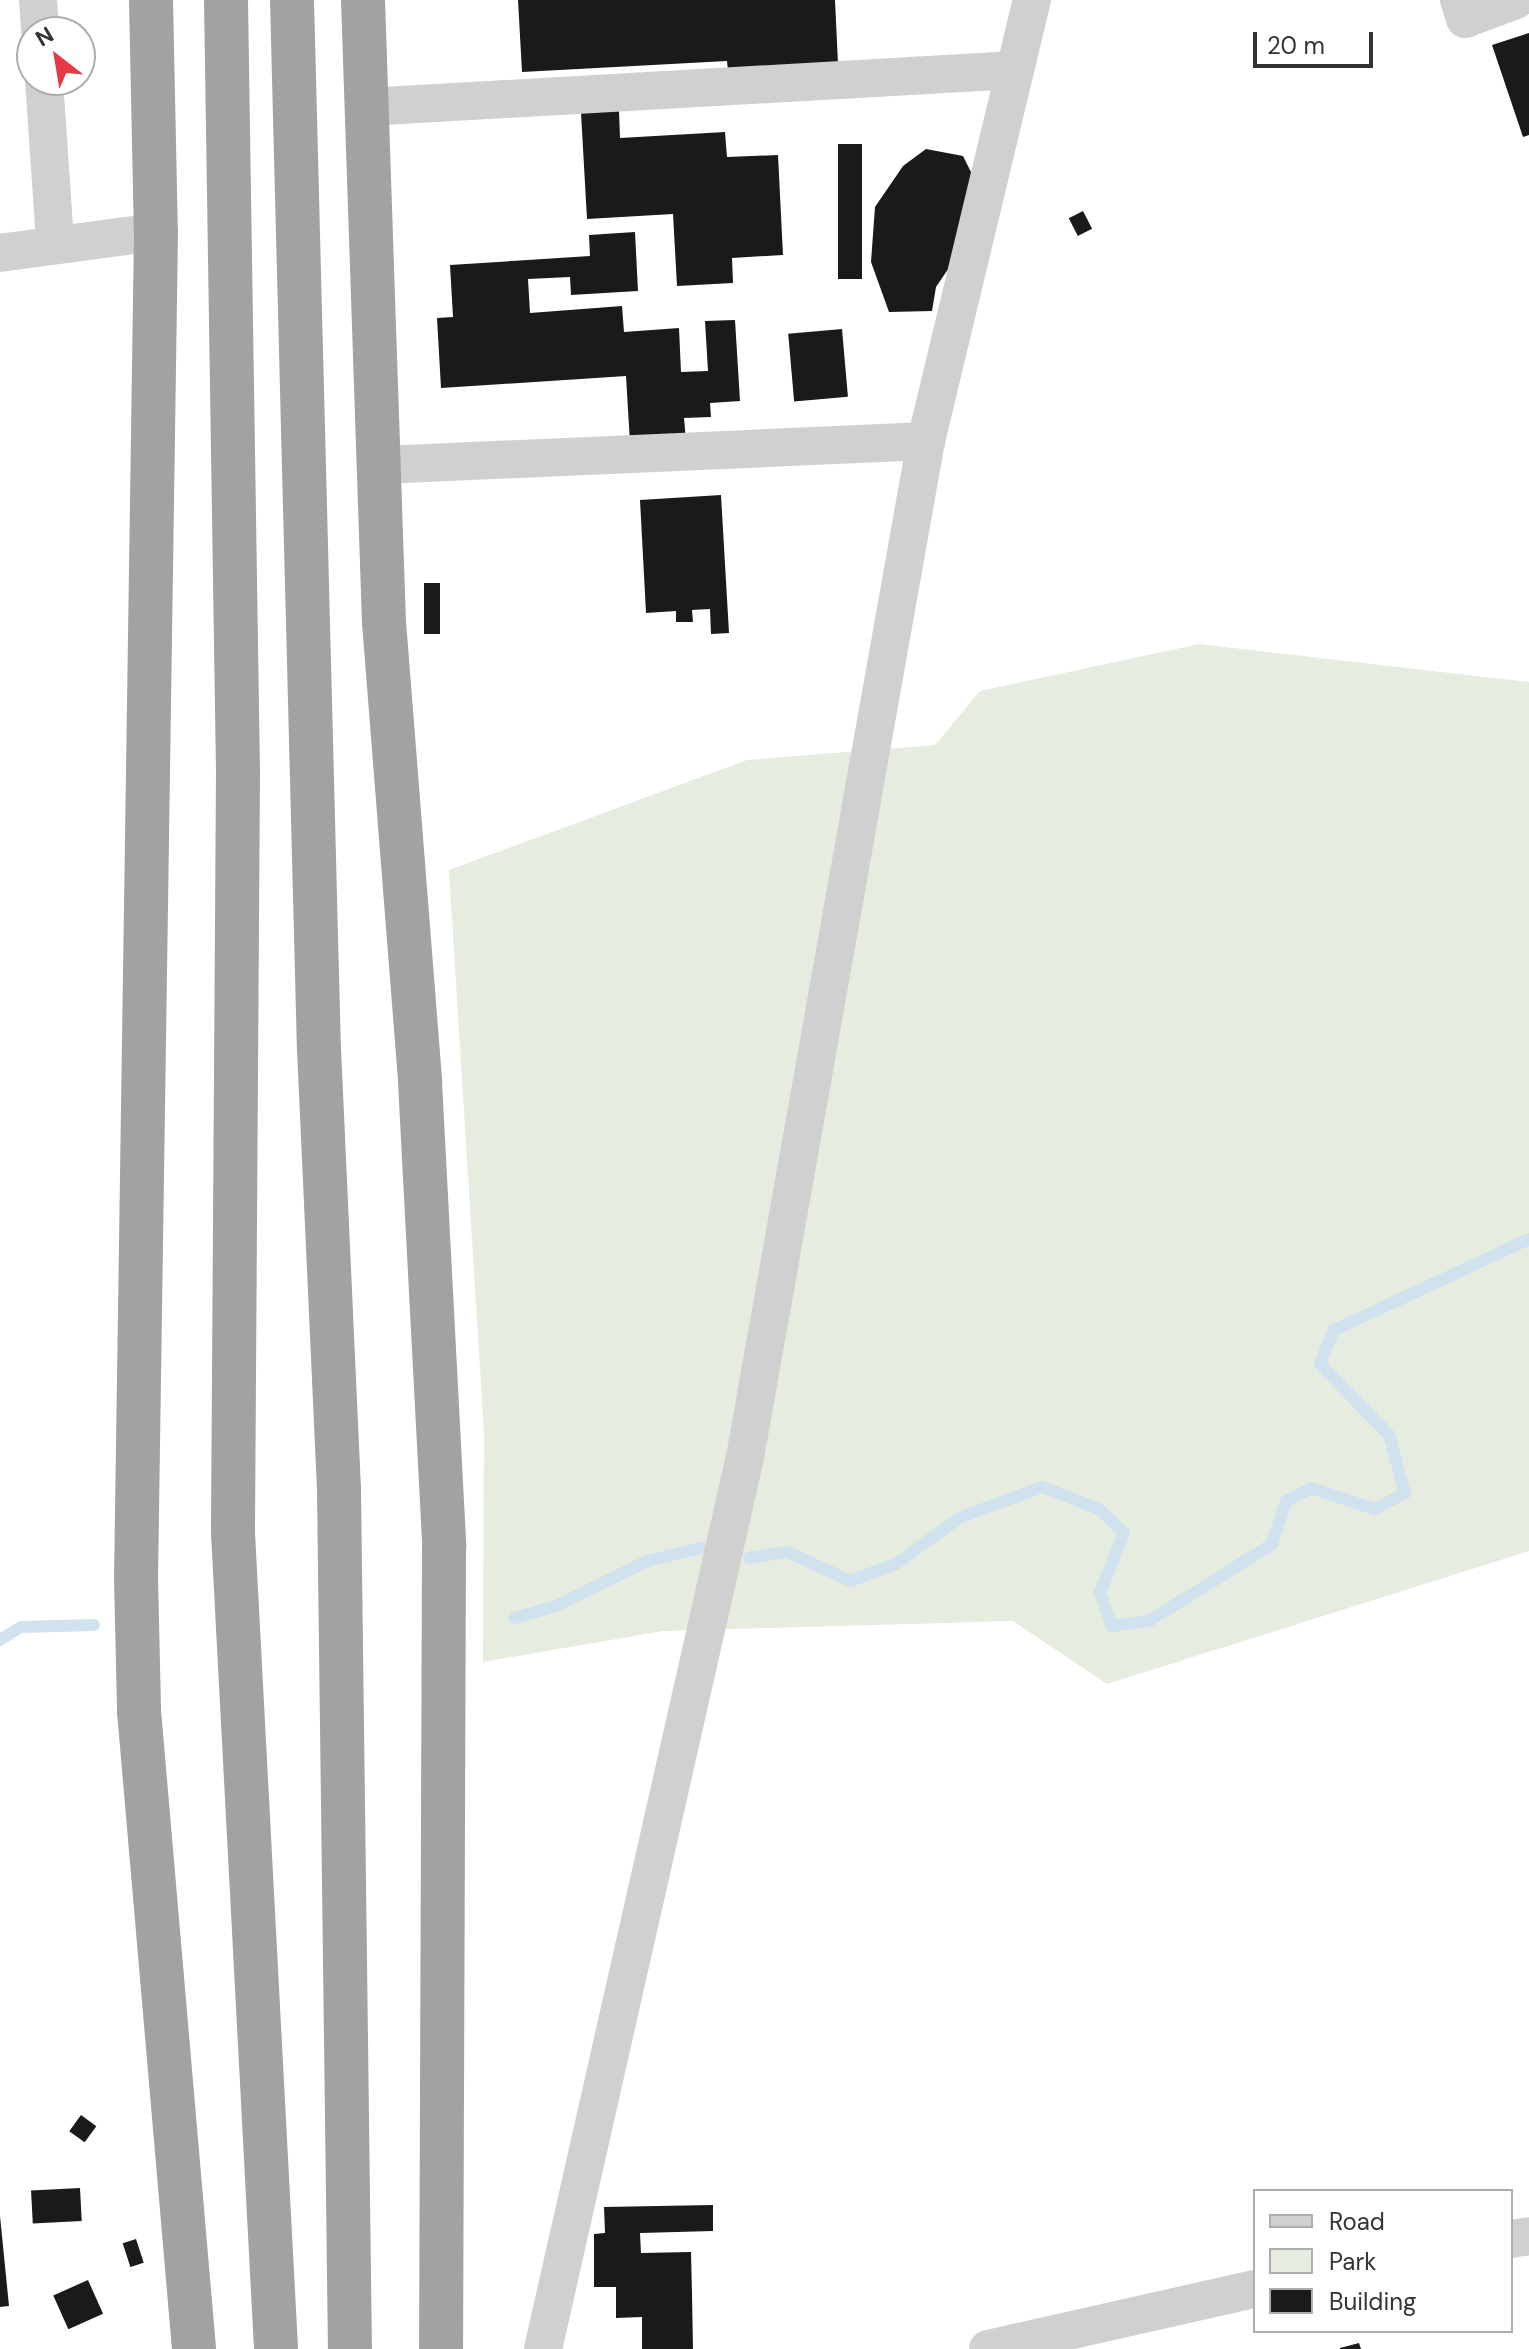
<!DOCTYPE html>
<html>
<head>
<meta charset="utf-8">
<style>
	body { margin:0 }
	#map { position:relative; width:1529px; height:2349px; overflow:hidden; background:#fff; font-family:"DM Sans",sans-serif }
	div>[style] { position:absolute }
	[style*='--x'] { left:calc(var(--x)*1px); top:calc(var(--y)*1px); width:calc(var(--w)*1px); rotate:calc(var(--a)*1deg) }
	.green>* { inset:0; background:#e6ecdf }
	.stream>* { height:12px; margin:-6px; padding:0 6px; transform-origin:6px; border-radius:6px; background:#cfe2ee }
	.building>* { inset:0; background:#1a1a1a; transform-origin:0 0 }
	.minor>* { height:38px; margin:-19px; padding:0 19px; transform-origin:19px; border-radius:19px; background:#d0d0d0 }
	.trunk>* { height:44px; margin:-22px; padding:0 22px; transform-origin:22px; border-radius:22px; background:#a2a2a2 }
	span { translate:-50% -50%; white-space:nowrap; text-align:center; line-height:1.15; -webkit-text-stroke:8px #fff; paint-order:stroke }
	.legend { position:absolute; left:1253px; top:2189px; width:260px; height:144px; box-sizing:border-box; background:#fff; border:2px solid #adadad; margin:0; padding:10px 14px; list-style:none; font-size:24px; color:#333 }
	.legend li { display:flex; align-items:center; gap:16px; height:40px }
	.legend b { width:40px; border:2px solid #adadad }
	.north { position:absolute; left:16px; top:16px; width:80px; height:80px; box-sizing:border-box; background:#fff; border:2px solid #adadad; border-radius:50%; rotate:329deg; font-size:22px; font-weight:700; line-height:32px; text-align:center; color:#333 }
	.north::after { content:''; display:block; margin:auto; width:28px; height:36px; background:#e63946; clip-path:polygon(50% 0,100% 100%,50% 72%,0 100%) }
	.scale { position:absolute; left:1253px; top:32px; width:120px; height:36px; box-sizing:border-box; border:4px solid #333; border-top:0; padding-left:10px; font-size:24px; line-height:28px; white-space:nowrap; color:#333; -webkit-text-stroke:6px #fff; paint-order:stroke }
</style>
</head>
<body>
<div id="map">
	<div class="green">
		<i style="clip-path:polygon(1199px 644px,1529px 682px,1529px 1551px,1107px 1684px,1013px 1621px,663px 1631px,483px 1662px,484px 1432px,449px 870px,747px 760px,935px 745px,980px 691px)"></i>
	</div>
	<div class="stream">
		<i style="--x:749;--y:1558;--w:39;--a:-9"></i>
		<i style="--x:788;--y:1552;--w:68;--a:25.1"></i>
		<i style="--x:850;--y:1581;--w:49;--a:-20.3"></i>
		<i style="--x:896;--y:1564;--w:78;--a:-36.1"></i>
		<i style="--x:959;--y:1518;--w:89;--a:-20.5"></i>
		<i style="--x:1042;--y:1487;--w:61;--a:21.1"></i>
		<i style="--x:1099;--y:1509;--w:35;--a:44"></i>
		<i style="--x:1124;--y:1533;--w:65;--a:111.8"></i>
		<i style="--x:1100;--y:1593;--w:35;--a:70"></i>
		<i style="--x:1112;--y:1626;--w:37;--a:-8"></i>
		<i style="--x:1149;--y:1621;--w:145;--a:-32"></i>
		<i style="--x:1272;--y:1544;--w:45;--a:-72"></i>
		<i style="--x:1286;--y:1501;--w:28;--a:-27"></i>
		<i style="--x:1311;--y:1488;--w:67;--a:18.2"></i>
		<i style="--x:1375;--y:1509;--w:34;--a:-28"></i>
		<i style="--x:1405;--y:1493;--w:60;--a:-105.4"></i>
		<i style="--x:1389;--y:1435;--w:99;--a:-134.2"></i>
		<i style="--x:1320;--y:1364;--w:37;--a:-68"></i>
		<i style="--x:1334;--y:1330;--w:215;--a:-25"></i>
		<i style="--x:514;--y:1618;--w:44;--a:-15.9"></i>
		<i style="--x:556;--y:1606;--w:102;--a:-26.3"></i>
		<i style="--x:647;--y:1561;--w:57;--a:-13.3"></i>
		<i style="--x:0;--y:1640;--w:25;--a:-32"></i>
		<i style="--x:21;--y:1627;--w:73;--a:-1.6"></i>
	</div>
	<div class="building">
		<i style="clip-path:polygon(518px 0,835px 0,838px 64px,728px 71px,727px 61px,522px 72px)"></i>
		<i style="clip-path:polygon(1529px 33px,1529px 135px,1523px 137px,1492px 45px)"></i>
		<i style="clip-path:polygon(619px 111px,620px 138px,725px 132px,727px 157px,778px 155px,783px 255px,732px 258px,733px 283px,677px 286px,673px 214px,587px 219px,581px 113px)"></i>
		<i style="left:838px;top:144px;width:24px;height:135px"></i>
		<i style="clip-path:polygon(926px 149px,963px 156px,974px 178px,959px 253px,936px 287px,932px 311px,889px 312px,871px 262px,875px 207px,903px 166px)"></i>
		<i style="left:1083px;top:211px;width:20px;height:16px;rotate:63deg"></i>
		<i style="clip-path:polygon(635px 232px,638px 291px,571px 295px,570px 277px,528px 279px,530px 313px,622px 306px,624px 332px,679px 328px,681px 372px,708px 371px,705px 321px,735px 320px,740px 401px,710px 403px,711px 417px,684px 418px,686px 440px,630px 443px,626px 376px,441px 388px,437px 318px,453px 317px,450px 265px,590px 256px,589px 235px)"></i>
		<i style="left:842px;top:329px;width:68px;height:54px;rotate:85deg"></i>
		<i style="clip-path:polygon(721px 495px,729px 633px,711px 634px,710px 609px,692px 610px,693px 622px,676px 622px,676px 611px,646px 613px,640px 500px)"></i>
		<i style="left:424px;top:583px;width:16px;height:51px"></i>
		<i style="left:81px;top:2115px;width:19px;height:20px;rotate:36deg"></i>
		<i style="left:80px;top:2188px;width:33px;height:49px;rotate:87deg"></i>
		<i style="clip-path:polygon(713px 2205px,713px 2231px,640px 2233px,641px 2253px,691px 2252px,692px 2294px,693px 2349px,642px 2349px,642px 2317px,616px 2318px,616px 2287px,594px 2287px,594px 2234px,605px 2233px,604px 2207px)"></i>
		<i style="clip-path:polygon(0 2216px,9px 2306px,0 2307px)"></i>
		<i style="left:136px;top:2239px;width:25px;height:14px;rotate:72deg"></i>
		<i style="left:88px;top:2280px;width:37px;height:38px;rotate:66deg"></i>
		<i style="clip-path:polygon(1359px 2343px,1361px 2349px,1340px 2349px,1340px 2348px)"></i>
	</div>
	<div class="minor">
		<i style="--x:38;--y:0;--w:32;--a:86"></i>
		<i style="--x:1459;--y:0;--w:20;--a:72"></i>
		<i style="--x:1465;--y:19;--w:54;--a:-20.4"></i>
		<i style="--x:44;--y:80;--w:162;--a:86.1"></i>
		<i style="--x:366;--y:107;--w:650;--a:-3.26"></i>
		<i style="--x:0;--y:253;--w:157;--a:-7.7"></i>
		<i style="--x:381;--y:465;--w:546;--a:-2.52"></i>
		<i style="--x:1511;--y:2239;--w:18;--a:-9"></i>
		<i style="--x:543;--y:2349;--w:915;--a:-77.24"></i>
		<i style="--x:745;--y:1457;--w:1032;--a:-79.9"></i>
		<i style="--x:926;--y:441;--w:454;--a:-76.5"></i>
		<i style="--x:988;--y:2349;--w:274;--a:-12.7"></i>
	</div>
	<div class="trunk">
		<i style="--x:151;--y:0;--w:232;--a:88.8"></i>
		<i style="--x:156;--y:232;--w:1345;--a:90.85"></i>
		<i style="--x:136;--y:1577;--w:134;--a:88.7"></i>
		<i style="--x:139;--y:1711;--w:640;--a:85.07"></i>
		<i style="--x:226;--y:0;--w:772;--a:89.11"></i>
		<i style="--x:238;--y:772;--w:761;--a:90.38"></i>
		<i style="--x:233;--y:1533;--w:817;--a:86.98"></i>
		<i style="--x:292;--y:0;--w:1049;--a:88.53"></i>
		<i style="--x:319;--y:1049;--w:441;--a:87.4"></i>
		<i style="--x:339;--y:1490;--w:859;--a:89.27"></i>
		<i style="--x:363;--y:0;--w:622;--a:88.07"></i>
		<i style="--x:384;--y:622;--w:461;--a:85.5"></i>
		<i style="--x:420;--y:1082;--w:466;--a:87"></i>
		<i style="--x:444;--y:1547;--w:802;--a:90.21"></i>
	</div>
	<ul class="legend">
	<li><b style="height:10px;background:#d0d0d0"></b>Road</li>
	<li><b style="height:22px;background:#e6ecdf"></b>Park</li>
	<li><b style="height:22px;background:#1a1a1a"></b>Building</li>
	</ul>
	<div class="north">N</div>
	<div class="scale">20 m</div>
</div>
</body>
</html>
